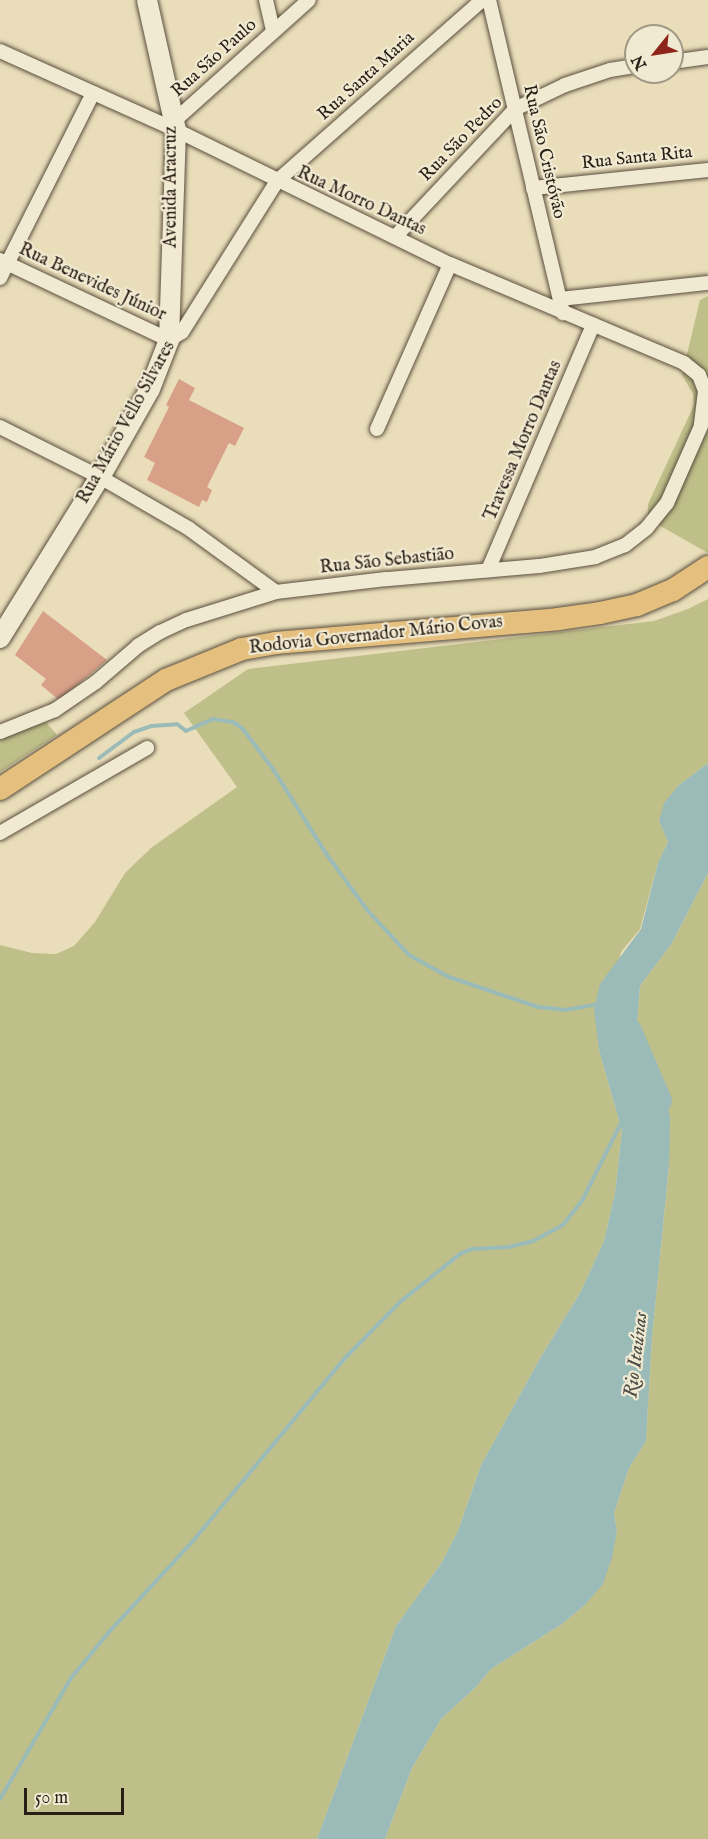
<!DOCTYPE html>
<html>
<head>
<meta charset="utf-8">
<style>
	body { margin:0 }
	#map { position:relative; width:708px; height:1839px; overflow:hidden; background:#eadeba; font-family:"IM FELL English",serif }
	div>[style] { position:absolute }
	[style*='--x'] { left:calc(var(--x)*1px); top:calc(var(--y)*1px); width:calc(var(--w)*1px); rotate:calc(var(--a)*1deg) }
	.green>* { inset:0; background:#bfbf8a }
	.water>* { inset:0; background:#9abbb8 }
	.stream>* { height:4px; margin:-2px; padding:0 2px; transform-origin:2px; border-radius:2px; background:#9abbb8 }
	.river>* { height:24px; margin:-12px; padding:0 12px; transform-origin:12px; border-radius:12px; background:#9abbb8 }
	.building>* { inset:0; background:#d9a088 }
	.roads { filter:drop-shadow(0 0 2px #594e3e) drop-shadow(0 0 2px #594e3e) }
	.minor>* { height:14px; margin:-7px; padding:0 7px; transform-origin:7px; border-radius:7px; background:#f1ead2 }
	.secondary>* { height:20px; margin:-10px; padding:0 10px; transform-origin:10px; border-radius:10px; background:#f1ead2 }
	.trunk>* { height:22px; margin:-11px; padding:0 11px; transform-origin:11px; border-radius:11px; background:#e5bf7d }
	span { translate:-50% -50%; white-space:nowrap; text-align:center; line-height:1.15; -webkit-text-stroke:4.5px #f1ead2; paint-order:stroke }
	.street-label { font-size:18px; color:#291e15 }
	.water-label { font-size:20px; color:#4b4d46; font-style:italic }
	.north { position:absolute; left:624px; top:24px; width:60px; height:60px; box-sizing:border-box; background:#f1ead2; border:2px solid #a19886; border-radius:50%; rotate:240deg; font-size:16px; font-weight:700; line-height:24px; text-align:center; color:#291e15 }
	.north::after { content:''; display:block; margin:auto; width:21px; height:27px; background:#8f2418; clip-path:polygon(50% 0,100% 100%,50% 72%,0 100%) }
	.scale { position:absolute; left:24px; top:1788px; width:100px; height:27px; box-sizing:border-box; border:3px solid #291e15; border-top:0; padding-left:8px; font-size:18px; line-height:21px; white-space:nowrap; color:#291e15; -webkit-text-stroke:4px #f1ead2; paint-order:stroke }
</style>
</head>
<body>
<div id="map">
	<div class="green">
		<i style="clip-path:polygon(708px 296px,708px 553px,648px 519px,648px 504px,694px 405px,693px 394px,682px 375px,700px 300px)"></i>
		<i style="clip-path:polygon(708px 599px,708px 763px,679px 785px,659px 821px,668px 842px,658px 863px,640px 929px,621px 952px,599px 1050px,622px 1131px,615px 1193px,604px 1241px,580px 1293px,542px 1355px,481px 1465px,458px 1531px,442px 1562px,396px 1626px,317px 1839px,0 1839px,0 945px,32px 953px,56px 954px,74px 946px,95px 922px,125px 873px,151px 848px,237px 787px,184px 713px,248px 669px,654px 621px,688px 609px)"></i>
		<i style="clip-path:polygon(46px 722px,57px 735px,0 772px,0 738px)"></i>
		<i style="clip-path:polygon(708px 873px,708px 1839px,385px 1839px,412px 1768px,441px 1719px,476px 1687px,491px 1669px,562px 1624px,585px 1605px,617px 1531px,614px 1513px,629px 1468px,646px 1441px,652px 1338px,669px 1165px,664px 1089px,643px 1066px,637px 1025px,640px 986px,672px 943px)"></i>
	</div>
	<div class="water">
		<i style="clip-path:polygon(708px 763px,708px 873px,672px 943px,640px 986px,637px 1025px,643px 1066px,664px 1089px,670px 1118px,669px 1165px,652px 1338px,646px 1441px,629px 1468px,614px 1513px,617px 1531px,612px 1558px,603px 1584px,585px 1605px,562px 1624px,491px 1669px,476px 1687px,441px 1719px,412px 1768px,385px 1839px,317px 1839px,396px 1626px,442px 1562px,458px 1531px,481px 1465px,542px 1355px,580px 1293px,604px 1241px,615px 1193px,622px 1131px,599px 1050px,594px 1009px,600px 984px,641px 929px,658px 863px,668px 842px,659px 821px,664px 803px,679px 785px)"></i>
	</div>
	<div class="stream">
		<i style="--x:99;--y:758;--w:44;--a:-36.6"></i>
		<i style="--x:134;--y:732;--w:18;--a:-19"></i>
		<i style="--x:151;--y:726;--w:26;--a:-4"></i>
		<i style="--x:177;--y:724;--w:11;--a:38"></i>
		<i style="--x:186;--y:731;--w:30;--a:-24"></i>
		<i style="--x:213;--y:719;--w:20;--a:9"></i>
		<i style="--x:233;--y:722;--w:11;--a:34"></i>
		<i style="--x:242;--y:728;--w:51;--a:52.9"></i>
		<i style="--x:273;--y:769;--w:102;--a:57.9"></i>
		<i style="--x:327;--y:855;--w:69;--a:53.8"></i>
		<i style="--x:368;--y:911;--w:60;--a:47"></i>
		<i style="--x:409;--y:955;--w:46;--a:28.8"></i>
		<i style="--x:449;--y:977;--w:94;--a:18.6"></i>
		<i style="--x:538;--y:1007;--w:27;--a:6"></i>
		<i style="--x:565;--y:1010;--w:34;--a:-10"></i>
		<i style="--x:0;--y:1799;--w:140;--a:-59.6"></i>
		<i style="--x:71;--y:1678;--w:60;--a:-50.4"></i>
		<i style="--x:109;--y:1632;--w:124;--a:-47.3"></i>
		<i style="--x:193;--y:1541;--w:238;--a:-50.3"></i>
		<i style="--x:345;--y:1358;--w:78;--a:-45.5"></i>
		<i style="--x:400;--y:1302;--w:77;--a:-38.7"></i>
		<i style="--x:460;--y:1254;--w:13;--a:-23"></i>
		<i style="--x:472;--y:1249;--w:37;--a:-3"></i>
		<i style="--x:509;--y:1247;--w:25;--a:-14"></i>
		<i style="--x:533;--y:1241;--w:34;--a:-28"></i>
		<i style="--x:563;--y:1225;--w:33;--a:-52"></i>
		<i style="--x:583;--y:1199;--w:85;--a:-63.4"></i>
	</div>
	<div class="river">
		<i style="--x:630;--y:1031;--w:76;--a:66.8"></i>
	</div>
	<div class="building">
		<i style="clip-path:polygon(179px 379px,195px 388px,189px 400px,244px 428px,235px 446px,229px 443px,207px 487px,212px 490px,207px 502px,202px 500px,199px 507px,147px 480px,155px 463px,144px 457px,169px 407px,166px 405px)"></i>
		<i style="clip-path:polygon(43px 611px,107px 660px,59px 700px,41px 685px,46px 679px,15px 655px)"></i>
	</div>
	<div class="roads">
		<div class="minor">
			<i style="--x:266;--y:0;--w:32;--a:77"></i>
			<i style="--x:489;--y:0;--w:322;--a:76.7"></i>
			<i style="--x:0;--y:51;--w:193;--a:24.2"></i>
			<i style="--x:176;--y:130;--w:305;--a:26.1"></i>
			<i style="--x:450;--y:264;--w:254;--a:22.9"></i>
			<i style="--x:684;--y:363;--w:19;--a:39"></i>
			<i style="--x:699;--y:375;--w:17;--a:69"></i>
			<i style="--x:705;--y:391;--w:35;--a:97"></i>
			<i style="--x:701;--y:426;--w:84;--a:113.8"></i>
			<i style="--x:667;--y:503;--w:32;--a:129"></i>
			<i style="--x:647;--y:528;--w:28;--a:142"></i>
			<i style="--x:625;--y:545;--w:31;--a:158"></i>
			<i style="--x:596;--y:557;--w:58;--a:171"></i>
			<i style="--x:539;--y:566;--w:154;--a:175.1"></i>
			<i style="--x:386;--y:579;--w:111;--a:173.3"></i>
			<i style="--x:276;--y:592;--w:94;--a:162.7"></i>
			<i style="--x:186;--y:620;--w:29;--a:155"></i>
			<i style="--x:160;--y:632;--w:26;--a:148"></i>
			<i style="--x:138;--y:646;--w:55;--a:139.4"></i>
			<i style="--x:96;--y:682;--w:50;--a:145.7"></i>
			<i style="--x:55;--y:710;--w:59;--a:158.2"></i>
			<i style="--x:672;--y:62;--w:36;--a:-8"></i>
			<i style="--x:174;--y:121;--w:181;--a:-41.9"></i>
			<i style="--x:533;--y:188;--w:176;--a:-5.9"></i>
			<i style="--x:395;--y:237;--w:175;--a:-46.8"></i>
			<i style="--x:515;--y:109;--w:55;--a:-25.6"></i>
			<i style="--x:565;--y:85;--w:47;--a:-18.4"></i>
			<i style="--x:610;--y:70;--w:26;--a:-9"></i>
			<i style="--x:0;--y:260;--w:187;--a:25.3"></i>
			<i style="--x:169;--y:340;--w:15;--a:-32"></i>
			<i style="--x:182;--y:332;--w:178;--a:-57.8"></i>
			<i style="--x:277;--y:181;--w:273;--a:-41.4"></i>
			<i style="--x:0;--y:278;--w:207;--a:-63.3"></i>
			<i style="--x:560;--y:299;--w:149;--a:-6.2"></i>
			<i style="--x:0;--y:427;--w:112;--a:26.6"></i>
			<i style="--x:100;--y:477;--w:102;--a:30.1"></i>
			<i style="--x:188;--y:528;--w:109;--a:36"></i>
			<i style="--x:377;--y:429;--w:180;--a:-66.1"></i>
			<i style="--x:488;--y:570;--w:267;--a:-66.8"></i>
			<i style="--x:0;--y:833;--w:170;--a:-30"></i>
		</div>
		<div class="secondary">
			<i style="--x:0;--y:638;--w:190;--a:-58.2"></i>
			<i style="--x:100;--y:477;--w:101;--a:-60.4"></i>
			<i style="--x:150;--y:389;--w:53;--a:-68.8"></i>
			<i style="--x:169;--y:340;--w:210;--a:-88.1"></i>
			<i style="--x:176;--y:130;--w:133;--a:-102.6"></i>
		</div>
		<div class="trunk">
			<i style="--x:0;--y:789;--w:199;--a:-33.3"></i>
			<i style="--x:166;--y:680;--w:82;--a:-22.2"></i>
			<i style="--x:242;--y:649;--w:34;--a:-10"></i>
			<i style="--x:275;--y:643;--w:284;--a:-4.8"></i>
			<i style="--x:558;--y:619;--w:42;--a:-8.1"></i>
			<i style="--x:600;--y:613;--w:38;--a:-12"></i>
			<i style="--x:637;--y:605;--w:39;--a:-23"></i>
			<i style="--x:673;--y:590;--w:42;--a:-33.3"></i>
		</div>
	</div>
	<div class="street-label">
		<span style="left:215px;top:59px;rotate:-42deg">Rua São Paulo</span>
		<span style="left:367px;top:77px;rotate:-42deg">Rua Santa Maria</span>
		<span style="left:462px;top:140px;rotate:-46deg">Rua São Pedro</span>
		<span style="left:543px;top:152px;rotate:77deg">Rua São Cristóvão</span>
		<span style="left:637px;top:159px;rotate:-6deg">Rua Santa Rita</span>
		<span style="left:172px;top:187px;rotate:-90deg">Avenida Aracruz</span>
		<span style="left:361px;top:202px;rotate:25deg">Rua Morro Dantas</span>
		<span style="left:92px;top:283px;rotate:25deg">Rua Benevides Júnior</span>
		<span style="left:127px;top:423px;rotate:-61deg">Rua Mário Vello Silvares</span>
		<span style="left:524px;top:441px;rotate:-67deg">Travessa Morro Dantas</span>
		<span style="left:387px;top:562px;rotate:-6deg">Rua São Sebastião</span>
		<span style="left:376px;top:636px;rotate:-6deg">Rodovia Governador Mário Covas</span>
	</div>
	<div class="water-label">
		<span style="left:636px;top:1355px;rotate:-83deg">Rio Itaúnas</span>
	</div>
	<div class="north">N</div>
	<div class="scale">50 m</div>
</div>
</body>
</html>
